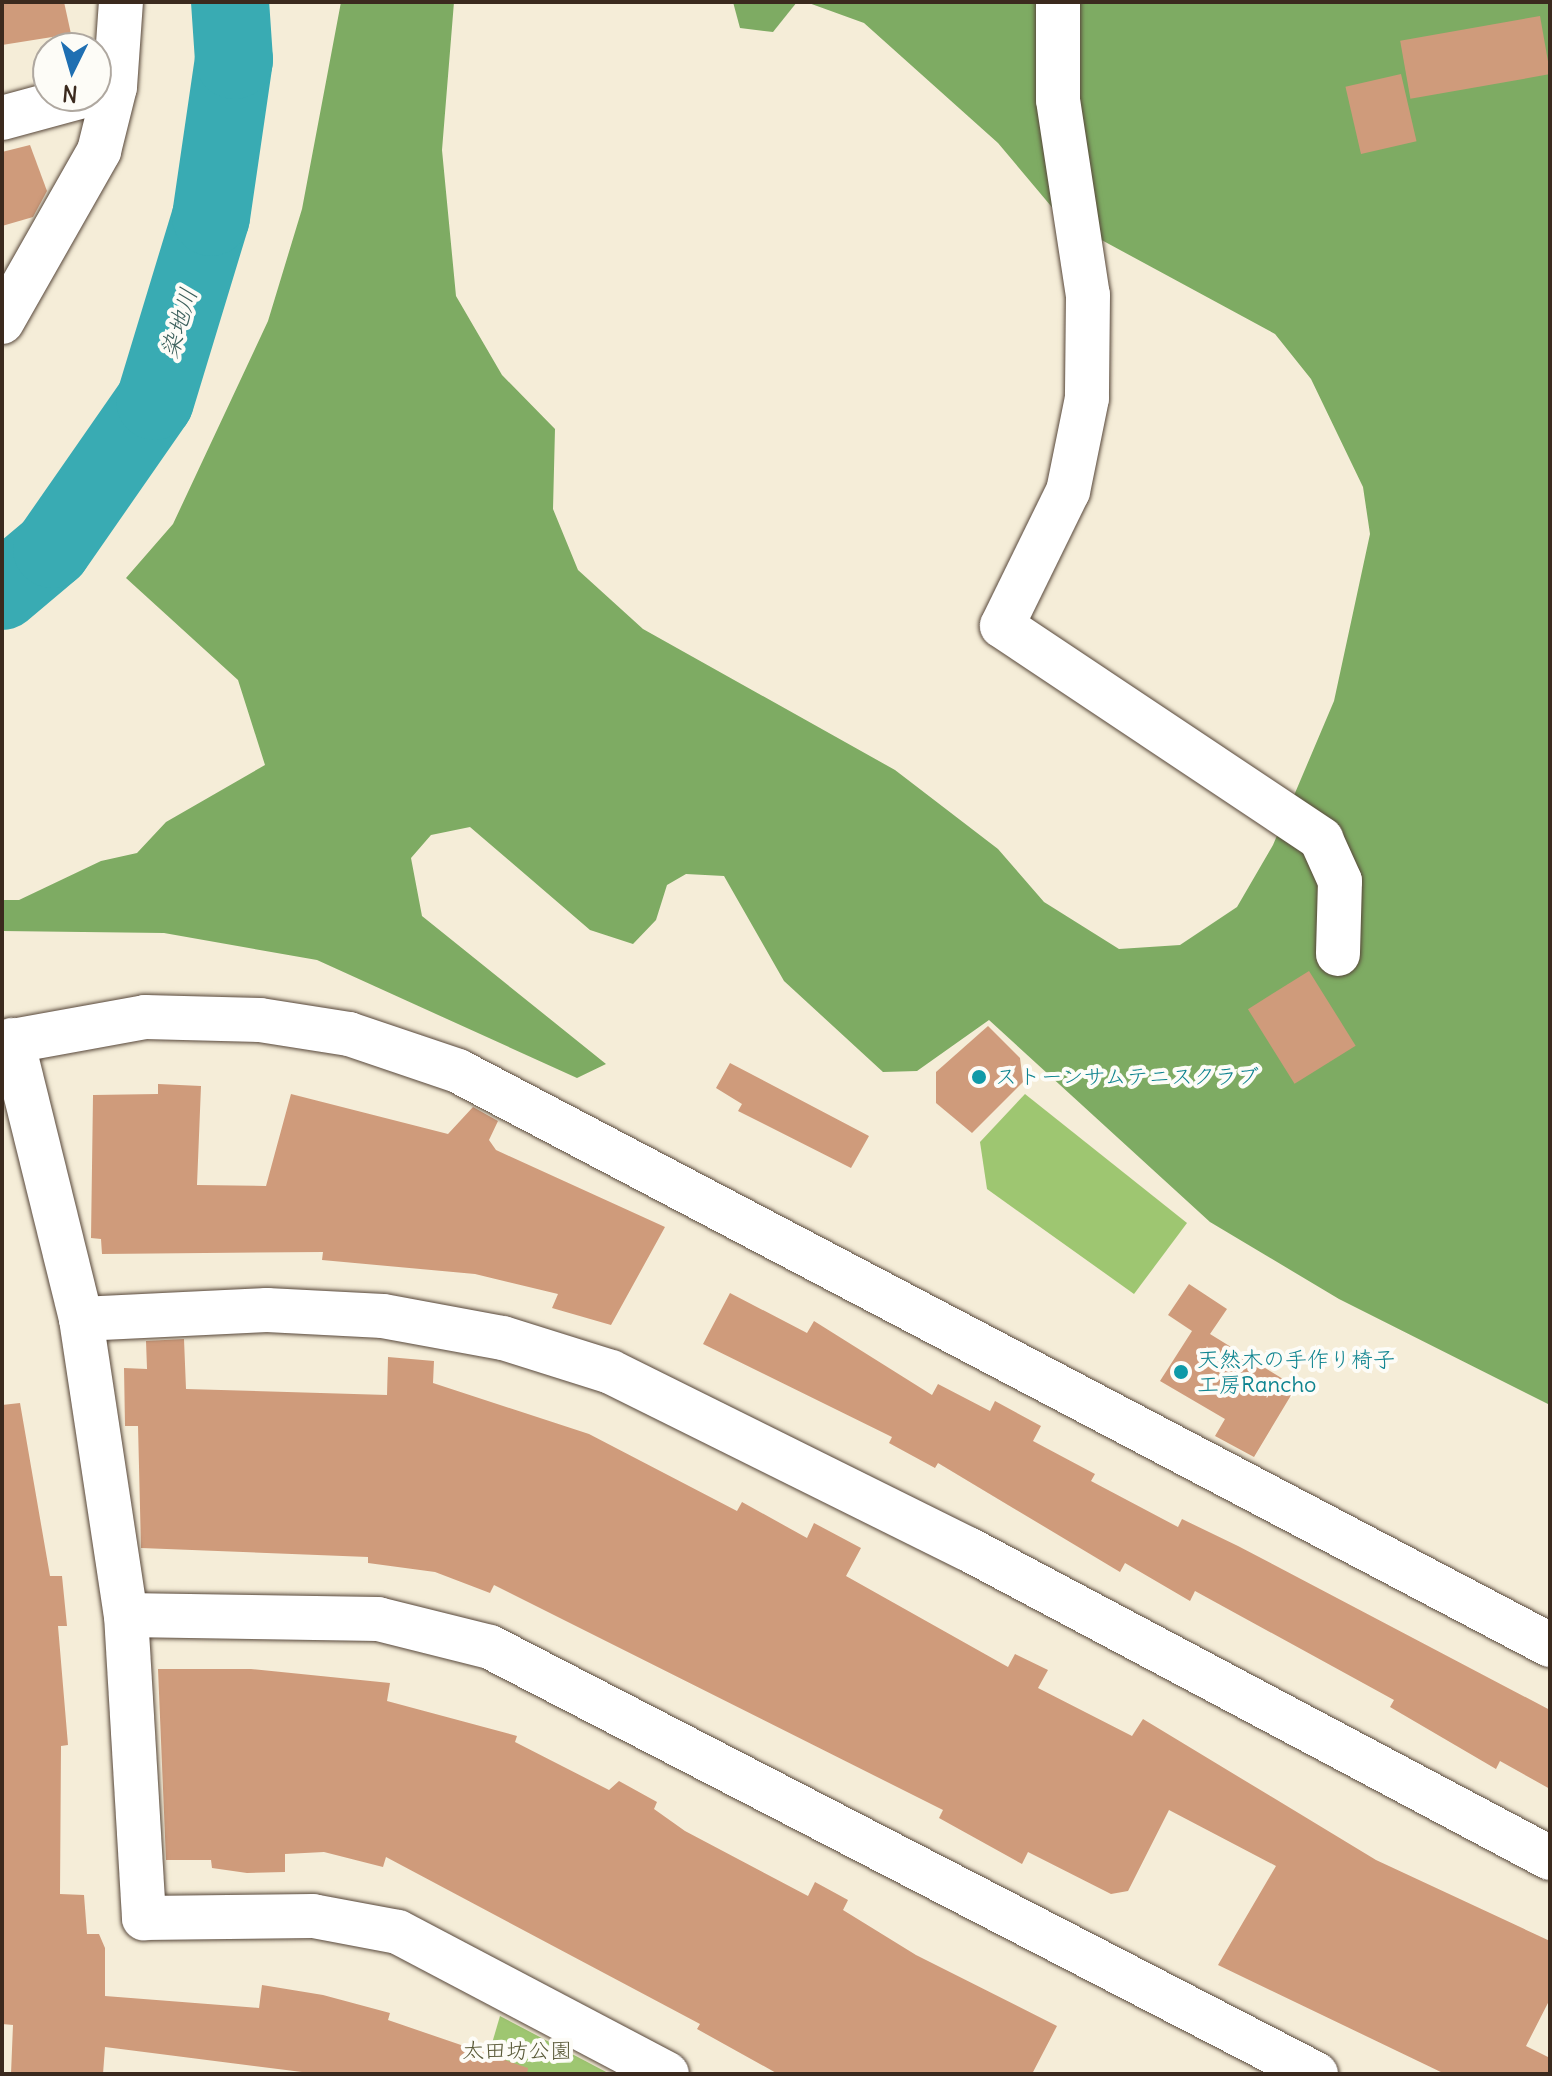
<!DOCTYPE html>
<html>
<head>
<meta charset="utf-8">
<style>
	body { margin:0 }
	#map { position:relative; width:1552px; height:2076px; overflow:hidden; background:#f5edd8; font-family:Delius,"Klee One",sans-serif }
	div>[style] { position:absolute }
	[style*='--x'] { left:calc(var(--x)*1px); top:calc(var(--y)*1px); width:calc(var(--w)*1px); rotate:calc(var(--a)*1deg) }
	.green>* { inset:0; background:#9ec671 }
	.forest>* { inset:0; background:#7eab63 }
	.river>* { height:78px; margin:-39px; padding:0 39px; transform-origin:39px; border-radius:39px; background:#39abb3 }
	.building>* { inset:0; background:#cf9b7b; transform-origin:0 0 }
	.roads { filter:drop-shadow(0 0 2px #57473a) drop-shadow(0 0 2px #57473a) }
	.minor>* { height:44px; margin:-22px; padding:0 22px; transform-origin:22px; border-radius:22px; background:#fff }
	.tertiary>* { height:44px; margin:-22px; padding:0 22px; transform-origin:22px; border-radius:22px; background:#fff }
	.dots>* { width:22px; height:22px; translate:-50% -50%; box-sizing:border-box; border:4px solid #fdfcf7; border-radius:50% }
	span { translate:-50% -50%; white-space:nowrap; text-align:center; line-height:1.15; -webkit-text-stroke:8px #fdfcf7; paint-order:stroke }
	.culture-label { font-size:22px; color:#0d838f }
	.left { translate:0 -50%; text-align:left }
	.park-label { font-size:22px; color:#595937 }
	.water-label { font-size:24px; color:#3a5e5a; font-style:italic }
	.frame { position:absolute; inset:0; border:4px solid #3b2a1e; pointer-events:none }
	.north { position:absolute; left:32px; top:32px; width:80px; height:80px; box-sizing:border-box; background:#fdfcf7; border:2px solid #afa8a0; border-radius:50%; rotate:185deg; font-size:22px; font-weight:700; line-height:32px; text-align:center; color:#3b2a1e }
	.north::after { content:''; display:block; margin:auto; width:28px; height:36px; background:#1f6fb2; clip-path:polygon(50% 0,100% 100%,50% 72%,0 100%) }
</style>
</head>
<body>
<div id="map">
	<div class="green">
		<i style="clip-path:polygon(1025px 1094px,1187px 1223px,1134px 1294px,987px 1189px,980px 1142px)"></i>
		<i style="clip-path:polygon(500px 2016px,610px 2074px,483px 2074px)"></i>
	</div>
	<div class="forest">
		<i style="clip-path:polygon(341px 2px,454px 2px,442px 150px,456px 296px,502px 375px,555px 429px,553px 509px,578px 570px,643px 629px,895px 770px,998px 849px,1044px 902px,1119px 949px,1180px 945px,1237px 907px,1273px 845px,1334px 701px,1370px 534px,1363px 487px,1311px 379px,1275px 334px,1061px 218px,998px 143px,864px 23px,806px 2px,1550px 2px,1550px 1405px,1339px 1299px,1210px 1222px,989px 1020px,917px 1071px,883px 1072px,784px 981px,724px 876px,686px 874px,667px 885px,656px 920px,633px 944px,590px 930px,470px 827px,431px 835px,411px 858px,422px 916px,606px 1064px,577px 1078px,317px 960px,164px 933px,2px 931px,2px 900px,19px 900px,101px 861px,137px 853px,166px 822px,265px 765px,238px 680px,126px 578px,173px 524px,268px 321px,302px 209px)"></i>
		<i style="clip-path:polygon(733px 2px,797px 2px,773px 32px,740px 28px)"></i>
	</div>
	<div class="river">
		<i style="--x:2;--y:591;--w:65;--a:-40"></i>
		<i style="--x:52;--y:549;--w:180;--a:-55.2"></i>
		<i style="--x:155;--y:401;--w:192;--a:-73.1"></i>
		<i style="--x:211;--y:217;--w:159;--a:-81.7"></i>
		<i style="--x:234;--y:60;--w:58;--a:-93.9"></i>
	</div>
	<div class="building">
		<i style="clip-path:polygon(2px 2px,64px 2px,71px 34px,2px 45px)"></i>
		<i style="left:1540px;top:16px;width:59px;height:142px;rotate:80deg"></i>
		<i style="left:1401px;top:74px;width:69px;height:57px;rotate:77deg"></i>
		<i style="clip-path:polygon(30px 145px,47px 191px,33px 217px,2px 226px,2px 152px)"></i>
		<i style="left:1309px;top:971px;width:88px;height:72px;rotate:58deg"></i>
		<i style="clip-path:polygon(988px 1026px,1020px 1058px,1023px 1082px,972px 1133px,936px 1103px,936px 1072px)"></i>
		<i style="clip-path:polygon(730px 1063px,869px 1136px,851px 1168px,738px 1111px,742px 1104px,716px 1088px)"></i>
		<i style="clip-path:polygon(158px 1084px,201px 1086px,197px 1185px,266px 1186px,291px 1094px,448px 1134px,473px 1107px,498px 1121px,489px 1140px,496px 1150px,665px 1227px,611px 1325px,552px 1308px,558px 1294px,475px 1274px,322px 1260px,323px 1252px,102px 1254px,101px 1239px,91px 1238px,93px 1095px,158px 1094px)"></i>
		<i style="clip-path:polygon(1189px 1284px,1227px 1309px,1210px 1334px,1296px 1387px,1254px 1457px,1215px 1436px,1225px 1419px,1160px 1381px,1192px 1331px,1168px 1315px)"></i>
		<i style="clip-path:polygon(730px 1293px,807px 1333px,814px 1321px,932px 1395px,938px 1384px,990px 1411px,995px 1401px,1041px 1426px,1033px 1441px,1095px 1474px,1091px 1481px,1178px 1527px,1182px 1519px,1238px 1546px,1550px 1710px,1550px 1789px,1500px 1761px,1496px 1769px,1390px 1707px,1394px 1700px,1195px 1591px,1190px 1601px,1125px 1563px,1120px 1572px,938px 1463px,935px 1468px,889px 1443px,892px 1437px,703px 1344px)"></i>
		<i style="clip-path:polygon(184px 1339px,186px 1389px,387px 1395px,388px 1357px,434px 1361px,433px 1383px,589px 1434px,737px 1511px,742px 1502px,807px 1538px,814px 1523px,861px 1548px,846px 1576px,1008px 1667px,1015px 1654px,1048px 1670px,1038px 1688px,1132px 1736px,1143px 1719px,1376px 1860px,1550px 1941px,1550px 1999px,1526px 2046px,1550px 2058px,1550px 2074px,1445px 2074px,1218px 1965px,1276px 1866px,1169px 1810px,1128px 1891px,1111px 1894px,1028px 1852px,1022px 1864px,939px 1818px,943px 1810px,494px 1585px,490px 1593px,435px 1572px,368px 1563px,368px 1557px,141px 1548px,138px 1426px,125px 1426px,124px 1368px,147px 1369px,146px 1341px)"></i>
		<i style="clip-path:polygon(20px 1403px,50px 1576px,62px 1576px,67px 1626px,58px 1626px,68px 1745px,61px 1746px,60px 1894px,84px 1895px,87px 1934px,99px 1934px,105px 1948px,105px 1996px,259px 2008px,262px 1985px,323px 1995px,390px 2013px,388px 2020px,528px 2068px,527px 2074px,318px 2074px,105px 2047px,103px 2074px,11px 2074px,13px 2025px,2px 2024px,2px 1405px)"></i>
		<i style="clip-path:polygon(158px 1669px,251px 1669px,390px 1683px,387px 1701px,517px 1736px,515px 1742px,609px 1790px,619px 1781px,657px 1802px,654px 1809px,685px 1831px,808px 1896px,815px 1882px,848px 1900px,843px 1910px,916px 1955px,1057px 2026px,1032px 2074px,778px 2074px,697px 2029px,700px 2024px,386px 1857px,383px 1867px,324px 1852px,285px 1854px,285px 1872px,247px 1873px,212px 1868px,211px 1860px,166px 1860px)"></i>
	</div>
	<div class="roads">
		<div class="minor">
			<i style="--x:1058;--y:2;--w:98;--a:90"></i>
			<i style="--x:1058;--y:100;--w:197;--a:81.3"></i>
			<i style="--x:1088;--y:295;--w:103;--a:90.6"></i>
			<i style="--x:1087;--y:398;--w:95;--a:101.5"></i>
			<i style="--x:1068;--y:491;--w:150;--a:116.1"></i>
			<i style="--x:1002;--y:626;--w:384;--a:33.7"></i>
			<i style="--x:1321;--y:839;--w:46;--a:65.7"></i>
			<i style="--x:1340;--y:881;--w:73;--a:91.6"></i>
			<i style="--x:2;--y:118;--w:84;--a:-15.2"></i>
			<i style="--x:2;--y:322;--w:197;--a:-60.4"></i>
			<i style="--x:99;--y:151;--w:66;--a:-76"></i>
			<i style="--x:115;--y:87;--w:85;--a:-86"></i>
			<i style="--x:12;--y:1040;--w:287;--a:76.1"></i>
			<i style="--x:81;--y:1319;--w:299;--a:81.4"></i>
			<i style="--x:126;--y:1615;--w:304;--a:86.6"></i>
			<i style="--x:144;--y:1918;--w:169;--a:-0.7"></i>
			<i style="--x:313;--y:1916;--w:86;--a:10.7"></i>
			<i style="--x:398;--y:1932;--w:304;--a:27.8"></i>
			<i style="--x:81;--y:1319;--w:186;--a:-2.8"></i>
			<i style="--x:267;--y:1310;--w:116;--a:3"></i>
			<i style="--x:383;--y:1316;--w:122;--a:10.4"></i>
			<i style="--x:503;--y:1338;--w:113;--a:17.5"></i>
			<i style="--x:611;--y:1372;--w:398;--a:26.4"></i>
			<i style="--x:968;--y:1549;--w:659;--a:27.97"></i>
			<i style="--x:126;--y:1615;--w:252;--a:0.9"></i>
			<i style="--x:378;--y:1619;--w:115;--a:14"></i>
			<i style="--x:490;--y:1647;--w:930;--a:27.34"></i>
		</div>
		<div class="tertiary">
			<i style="--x:2;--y:1043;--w:145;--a:-10.3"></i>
			<i style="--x:145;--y:1017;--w:115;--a:1.5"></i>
			<i style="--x:260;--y:1020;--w:90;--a:8.9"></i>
			<i style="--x:349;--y:1034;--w:115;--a:18.7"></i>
			<i style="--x:458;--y:1071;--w:1234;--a:27.73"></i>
		</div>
	</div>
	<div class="dots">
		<i style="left:979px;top:1077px;background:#0f9aa8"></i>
		<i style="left:1181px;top:1372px;background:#0f9aa8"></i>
	</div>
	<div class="culture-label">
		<span class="left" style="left:995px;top:1077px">ストーンサムテニスクラブ</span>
		<span class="left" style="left:1197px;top:1372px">天然木の手作り椅子<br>工房Rancho</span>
	</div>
	<div class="park-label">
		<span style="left:517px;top:2051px">太田坊公園</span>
	</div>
	<div class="water-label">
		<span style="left:179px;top:323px;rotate:-73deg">染地川</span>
	</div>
	<div class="frame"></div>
	<div class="north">N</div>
</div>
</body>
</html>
